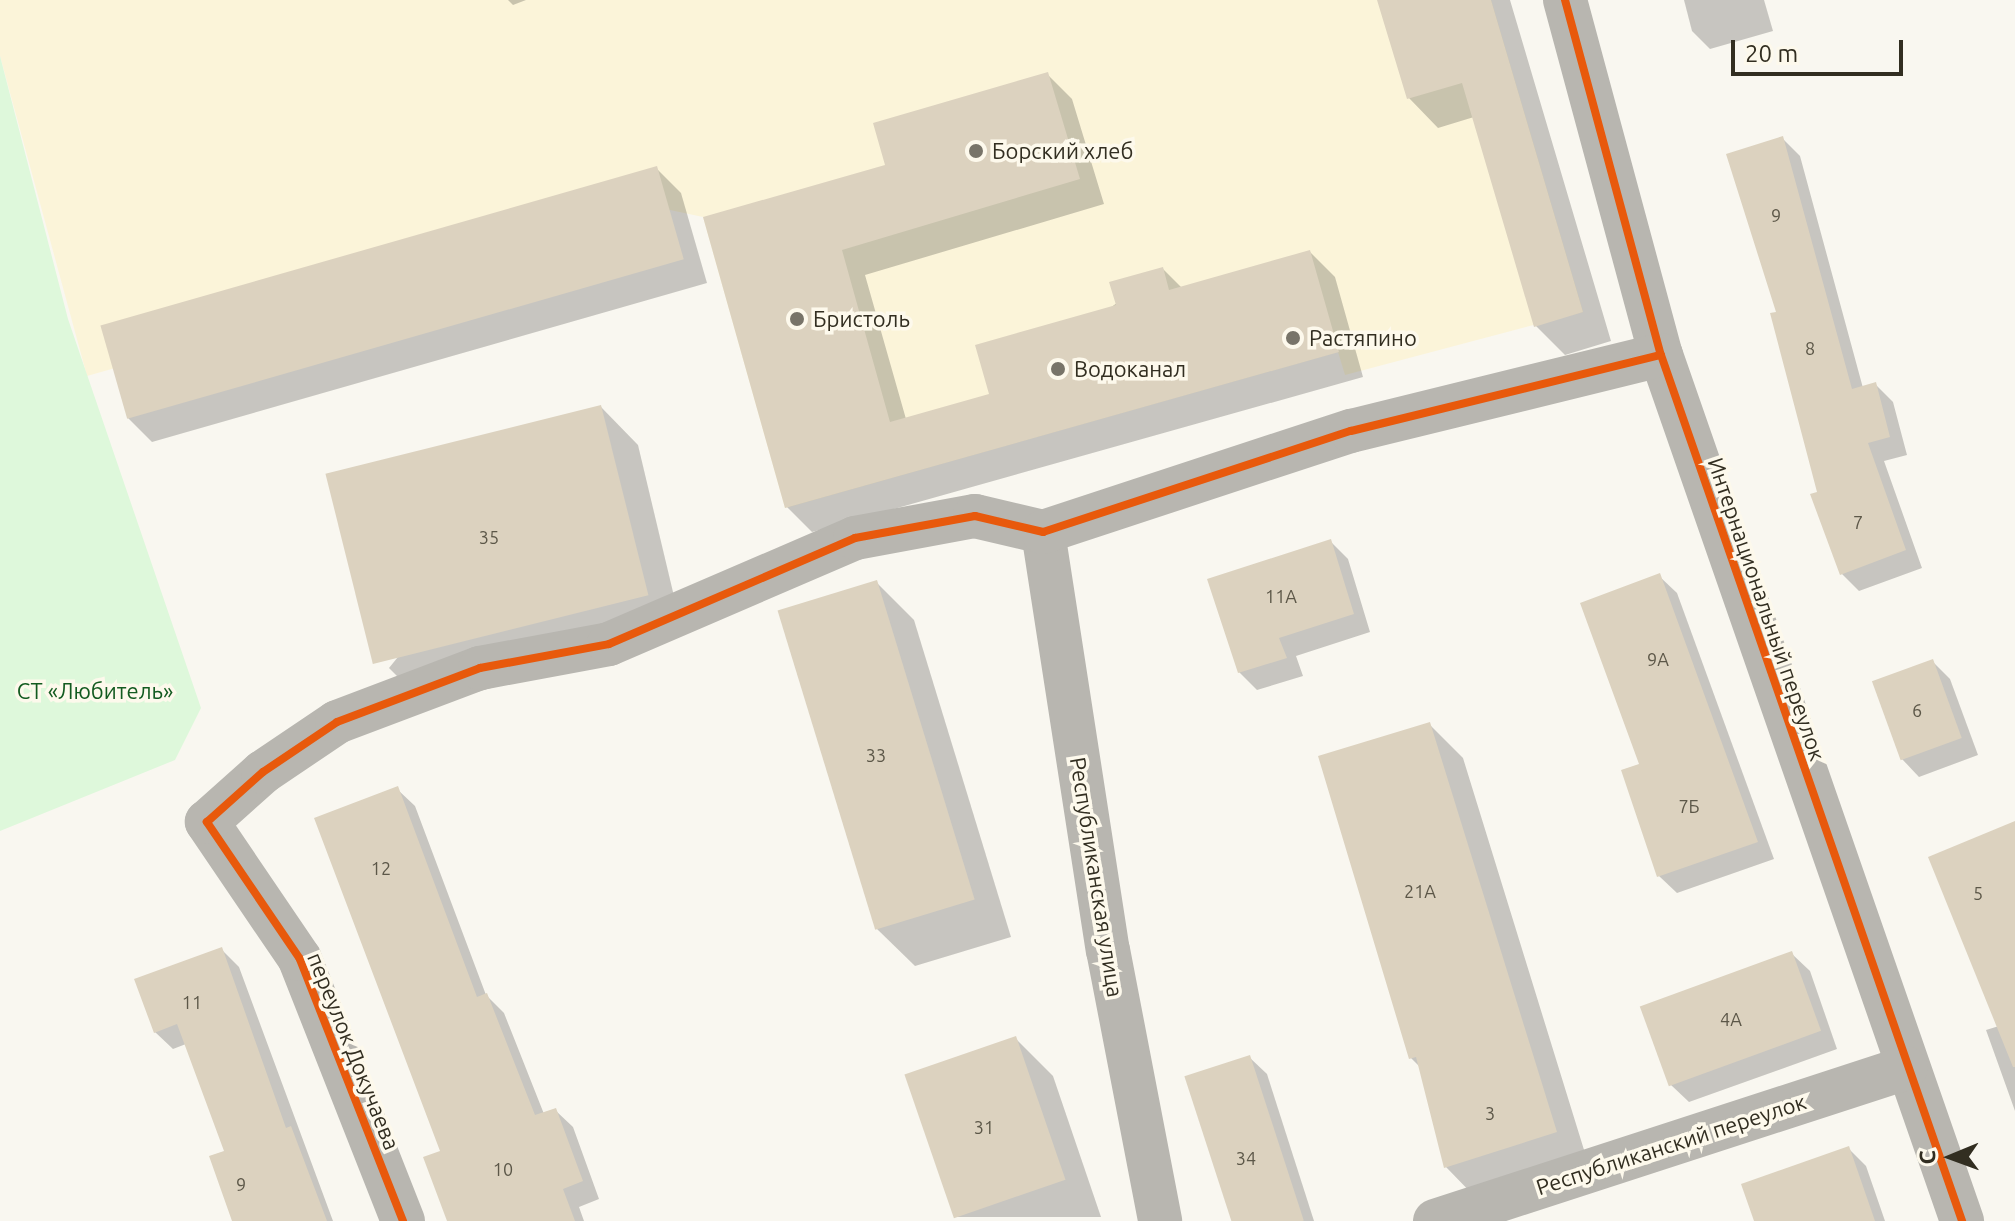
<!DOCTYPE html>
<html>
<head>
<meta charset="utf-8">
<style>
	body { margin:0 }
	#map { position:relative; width:2015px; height:1221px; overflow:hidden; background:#f9f7f0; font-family:Ubuntu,sans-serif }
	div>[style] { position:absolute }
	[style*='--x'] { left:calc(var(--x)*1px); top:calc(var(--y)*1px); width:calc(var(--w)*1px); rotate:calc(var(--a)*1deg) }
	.built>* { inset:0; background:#fbf4d9 }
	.green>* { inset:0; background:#def8db }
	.shadow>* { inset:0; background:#0003 }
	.building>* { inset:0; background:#dcd2bf; transform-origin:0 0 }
	.minor>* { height:44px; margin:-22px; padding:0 22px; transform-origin:22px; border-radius:22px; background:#b8b6b0 }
	.cycleway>* { height:8px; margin:-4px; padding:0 4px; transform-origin:4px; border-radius:4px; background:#e8590c }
	.dots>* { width:22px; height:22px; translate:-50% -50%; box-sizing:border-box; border:4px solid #fdf9ec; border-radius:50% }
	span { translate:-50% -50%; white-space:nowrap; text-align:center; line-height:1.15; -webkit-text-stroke:7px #fdf9ec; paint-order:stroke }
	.number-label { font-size:18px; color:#5c5748 }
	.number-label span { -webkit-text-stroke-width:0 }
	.poi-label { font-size:22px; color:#322e21 }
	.left { translate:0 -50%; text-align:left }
	.street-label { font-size:22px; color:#322e21 }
	.park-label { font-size:22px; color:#135b20 }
	.north { position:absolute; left:1911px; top:1117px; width:80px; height:80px; -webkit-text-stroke:6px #fdf9ec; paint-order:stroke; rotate:269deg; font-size:22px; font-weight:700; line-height:32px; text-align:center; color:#322e21 }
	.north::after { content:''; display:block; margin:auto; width:28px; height:36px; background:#322e21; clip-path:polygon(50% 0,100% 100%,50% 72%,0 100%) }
	.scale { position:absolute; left:1731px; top:40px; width:172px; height:36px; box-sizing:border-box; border:4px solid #322e21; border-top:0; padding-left:10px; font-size:24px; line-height:28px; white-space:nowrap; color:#322e21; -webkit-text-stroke:6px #fdf9ec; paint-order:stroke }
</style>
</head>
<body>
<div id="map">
	<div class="built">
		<i style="clip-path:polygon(0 0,1491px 0,1583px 312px,1345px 375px,1338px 352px,785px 508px,703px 217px,670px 210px,87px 376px,0 56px)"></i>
	</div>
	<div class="green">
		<i style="clip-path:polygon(0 56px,68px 319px,201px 708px,175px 760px,0 831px)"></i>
	</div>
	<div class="shadow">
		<i style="clip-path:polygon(508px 0,526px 0,513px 5px)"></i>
		<i style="clip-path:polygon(1379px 0,1510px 0,1611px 341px,1565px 355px,1536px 326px,1474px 117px,1438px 128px,1409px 98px)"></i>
		<i style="clip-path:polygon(1684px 0,1764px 0,1773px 31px,1710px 49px,1692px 31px)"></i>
		<i style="clip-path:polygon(1047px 74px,1072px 99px,1104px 204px,865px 275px,906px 419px,992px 395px,1163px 269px,1182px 288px,1310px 252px,1335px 277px,1363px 377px,812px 532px,787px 507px,705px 218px,888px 167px)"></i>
		<i style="clip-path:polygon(1782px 138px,1800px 156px,1863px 388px,1875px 384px,1893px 402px,1907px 455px,1884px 461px,1922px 568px,1859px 591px,1842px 574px,1778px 313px)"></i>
		<i style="clip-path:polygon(656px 168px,681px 193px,707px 283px,152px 442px,127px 417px)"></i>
		<i style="clip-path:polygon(601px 407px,638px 445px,683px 634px,427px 706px,389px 668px)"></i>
		<i style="clip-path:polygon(1330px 541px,1348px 559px,1370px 632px,1296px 656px,1303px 676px,1257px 690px,1239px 672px)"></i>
		<i style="clip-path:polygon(1659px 576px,1677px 593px,1774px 859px,1677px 893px,1659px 876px,1641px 765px)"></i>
		<i style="clip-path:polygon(876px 582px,914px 620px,1011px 937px,915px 966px,877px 929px)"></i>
		<i style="clip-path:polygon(1932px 661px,1950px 679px,1978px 755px,1919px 777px,1902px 759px)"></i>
		<i style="clip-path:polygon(1430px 725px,1463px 758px,1589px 1166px,1479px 1201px,1446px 1167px,1421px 1068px,1411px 1058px)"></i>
		<i style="clip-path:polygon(397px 789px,415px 806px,486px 995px,504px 1013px,544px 1114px,555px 1110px,573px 1127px,599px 1199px,579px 1207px,584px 1221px,449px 1221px)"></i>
		<i style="clip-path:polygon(2015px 836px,2015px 1111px,1986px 1030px,1999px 1026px)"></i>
		<i style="clip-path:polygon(221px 949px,239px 967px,333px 1221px,235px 1221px,226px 1152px,186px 1044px,173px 1049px,155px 1032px)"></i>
		<i style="clip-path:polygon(1792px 954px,1810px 971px,1837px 1049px,1689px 1102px,1671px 1085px)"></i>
		<i style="clip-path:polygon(1015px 1038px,1053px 1076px,1101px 1217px,954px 1217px)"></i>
		<i style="clip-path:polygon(1249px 1057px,1267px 1074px,1314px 1221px,1232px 1221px)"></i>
		<i style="clip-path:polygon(1848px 1148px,1866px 1166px,1885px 1221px,1756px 1221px)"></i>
	</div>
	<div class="building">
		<i style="clip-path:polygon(1377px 0,1491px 0,1583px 312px,1534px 327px,1462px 83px,1407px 99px)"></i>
		<i style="clip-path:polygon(1048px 72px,1080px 179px,842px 250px,890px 422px,989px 394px,975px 345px,1116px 305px,1109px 282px,1163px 267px,1169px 290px,1310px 250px,1339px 352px,785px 508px,703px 217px,885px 165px,873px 123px)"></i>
		<i style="clip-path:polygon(1783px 136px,1852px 389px,1876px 382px,1890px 437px,1868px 443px,1906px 550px,1840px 575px,1810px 494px,1817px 492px,1770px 313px,1776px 312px,1726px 154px)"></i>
		<i style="left:657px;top:166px;width:97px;height:579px;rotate:74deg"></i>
		<i style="left:601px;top:405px;width:196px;height:284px;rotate:76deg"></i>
		<i style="clip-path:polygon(1331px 539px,1354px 614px,1279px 638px,1287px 658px,1238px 673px,1207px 579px)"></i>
		<i style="clip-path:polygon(1660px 573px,1758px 842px,1657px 877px,1621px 770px,1639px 764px,1580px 603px)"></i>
		<i style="left:877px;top:580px;width:334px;height:104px;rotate:73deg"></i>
		<i style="left:1933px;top:659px;width:84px;height:65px;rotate:70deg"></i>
		<i style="clip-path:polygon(1430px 722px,1557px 1132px,1444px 1168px,1416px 1057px,1409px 1059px,1318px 756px)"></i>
		<i style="clip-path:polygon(398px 786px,477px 997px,487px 993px,535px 1115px,556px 1108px,583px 1181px,563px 1189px,575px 1221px,447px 1221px,423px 1157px,440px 1151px,314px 818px)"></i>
		<i style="clip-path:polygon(2015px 821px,2015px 1067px,2013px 1067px,1928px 857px)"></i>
		<i style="clip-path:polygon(222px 947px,286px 1128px,291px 1126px,327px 1221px,232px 1221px,209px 1156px,224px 1151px,177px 1024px,154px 1033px,134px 979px)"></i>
		<i style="left:1792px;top:951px;width:85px;height:162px;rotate:70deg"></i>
		<i style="left:1016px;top:1036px;width:152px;height:118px;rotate:71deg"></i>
		<i style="left:1250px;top:1055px;width:174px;height:69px;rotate:72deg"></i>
		<i style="clip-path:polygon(1849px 1146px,1875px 1221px,1754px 1221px,1741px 1184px)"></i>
	</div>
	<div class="minor">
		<i style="--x:1565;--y:0;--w:368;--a:74.9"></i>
		<i style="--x:1661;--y:355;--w:917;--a:70.83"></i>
		<i style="--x:1043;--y:532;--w:423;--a:81.2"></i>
		<i style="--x:1108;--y:950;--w:276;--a:79.1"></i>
		<i style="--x:403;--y:1221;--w:282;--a:-111.5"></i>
		<i style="--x:300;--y:959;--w:166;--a:-124.2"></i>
		<i style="--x:207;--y:822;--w:75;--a:-41.8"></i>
		<i style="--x:263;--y:772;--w:89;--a:-34"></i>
		<i style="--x:337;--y:722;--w:153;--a:-20.7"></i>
		<i style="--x:480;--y:668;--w:131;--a:-10.5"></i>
		<i style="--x:609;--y:644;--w:268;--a:-23.3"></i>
		<i style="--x:855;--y:538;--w:122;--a:-10.4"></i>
		<i style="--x:975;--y:516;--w:70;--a:13.2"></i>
		<i style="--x:1043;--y:532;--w:324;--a:-18.2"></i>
		<i style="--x:1351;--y:431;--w:319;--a:-13.8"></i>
		<i style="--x:1435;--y:1221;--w:495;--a:-18"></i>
	</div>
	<div class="cycleway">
		<i style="--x:1565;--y:0;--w:368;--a:74.9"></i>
		<i style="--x:1661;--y:355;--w:917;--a:70.83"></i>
		<i style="--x:403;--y:1221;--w:282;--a:-111.5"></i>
		<i style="--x:300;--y:959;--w:166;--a:-124.2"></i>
		<i style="--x:207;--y:822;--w:75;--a:-41.8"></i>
		<i style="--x:263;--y:772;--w:89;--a:-34"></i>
		<i style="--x:337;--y:722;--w:153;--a:-20.7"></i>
		<i style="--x:480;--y:668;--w:131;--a:-10.5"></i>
		<i style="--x:609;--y:644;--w:268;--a:-23.3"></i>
		<i style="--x:855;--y:538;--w:122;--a:-10.4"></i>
		<i style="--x:975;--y:516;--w:70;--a:13.2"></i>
		<i style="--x:1043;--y:532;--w:324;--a:-18.2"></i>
		<i style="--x:1351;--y:431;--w:319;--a:-13.8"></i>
	</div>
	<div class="dots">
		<i style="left:976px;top:151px;background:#787469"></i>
		<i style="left:797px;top:319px;background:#787469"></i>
		<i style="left:1293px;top:338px;background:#787469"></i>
		<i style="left:1058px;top:369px;background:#787469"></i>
	</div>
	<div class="number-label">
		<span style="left:1776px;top:215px">9</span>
		<span style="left:1810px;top:348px">8</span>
		<span style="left:1858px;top:522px">7</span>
		<span style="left:489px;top:537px">35</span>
		<span style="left:1281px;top:596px">11А</span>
		<span style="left:1658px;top:659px">9А</span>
		<span style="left:1917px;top:710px">6</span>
		<span style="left:876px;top:755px">33</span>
		<span style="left:1689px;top:806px">7Б</span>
		<span style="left:381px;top:868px">12</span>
		<span style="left:1420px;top:891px">21А</span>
		<span style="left:1978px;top:893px">5</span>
		<span style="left:192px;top:1002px">11</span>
		<span style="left:1731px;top:1019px">4А</span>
		<span style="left:1490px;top:1113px">3</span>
		<span style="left:984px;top:1127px">31</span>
		<span style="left:1246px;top:1158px">34</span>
		<span style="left:503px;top:1169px">10</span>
		<span style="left:241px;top:1184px">9</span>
	</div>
	<div class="poi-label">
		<span class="left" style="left:992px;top:151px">Борский хлеб</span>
		<span class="left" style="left:813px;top:319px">Бристоль</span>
		<span class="left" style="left:1309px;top:338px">Растяпино</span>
		<span class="left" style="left:1074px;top:369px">Водоканал</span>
	</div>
	<div class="street-label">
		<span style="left:1767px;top:609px;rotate:71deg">Интернациональный переулок</span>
		<span style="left:1097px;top:877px;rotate:81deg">Республиканская улица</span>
		<span style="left:354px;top:1051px;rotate:68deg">переулок Докучаева</span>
		<span style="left:1671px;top:1144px;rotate:-18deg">Республиканский переулок</span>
	</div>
	<div class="park-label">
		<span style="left:95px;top:691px">СТ «Любитель»</span>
	</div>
	<div class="north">С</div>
	<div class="scale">20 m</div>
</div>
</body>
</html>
